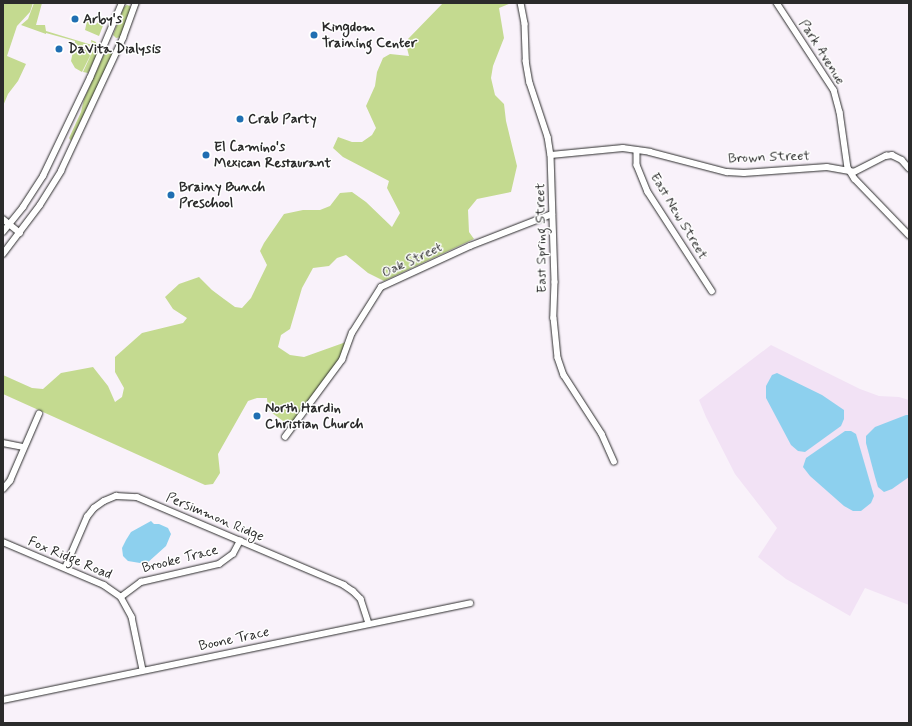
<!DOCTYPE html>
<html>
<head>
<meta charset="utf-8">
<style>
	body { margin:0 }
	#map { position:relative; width:912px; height:726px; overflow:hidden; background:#f9f2fa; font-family:Mynerve,sans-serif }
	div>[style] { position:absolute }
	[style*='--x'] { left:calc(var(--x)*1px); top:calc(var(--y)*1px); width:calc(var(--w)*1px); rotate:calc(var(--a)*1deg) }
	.built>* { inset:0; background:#f2e2f5 }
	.green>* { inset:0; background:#c4da90 }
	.water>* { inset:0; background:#8dd0ee }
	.roads { filter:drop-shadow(0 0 1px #2b2b2b) drop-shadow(0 0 1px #2b2b2b) }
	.minor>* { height:5.5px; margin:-2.75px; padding:0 2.75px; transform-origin:2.75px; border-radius:2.75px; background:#fff }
	.dots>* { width:11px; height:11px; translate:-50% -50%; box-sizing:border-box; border:2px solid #fff; border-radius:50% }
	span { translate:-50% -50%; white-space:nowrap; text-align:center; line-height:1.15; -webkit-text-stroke:3px #fff; paint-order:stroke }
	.poi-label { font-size:14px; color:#2b2b2b; font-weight:700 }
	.left { translate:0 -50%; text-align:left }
	.street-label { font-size:14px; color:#2b2b2b }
	.frame { position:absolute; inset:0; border:4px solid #2b2b2b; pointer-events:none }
</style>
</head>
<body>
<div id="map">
	<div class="built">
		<i style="clip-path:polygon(771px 345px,860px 389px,879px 396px,899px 397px,909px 400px,909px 605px,865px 588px,850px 616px,786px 579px,758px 557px,777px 528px,735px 474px,706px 417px,699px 400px)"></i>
	</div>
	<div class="green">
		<i style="clip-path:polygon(3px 3px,33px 3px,30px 12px,17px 26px,7px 56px,26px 64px,18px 81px,8px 94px,3px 106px)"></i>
		<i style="clip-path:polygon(34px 3px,42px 3px,36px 25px,45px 25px,46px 31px,92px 45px,91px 40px,96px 42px,98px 52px,88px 73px,83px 72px,95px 46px,82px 72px,75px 68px,71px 61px,75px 41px,46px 33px,46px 34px,21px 25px,28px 19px)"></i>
		<i style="clip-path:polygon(443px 3px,511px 3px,499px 8px,504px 38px,493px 66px,491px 78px,495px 95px,504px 104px,506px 121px,517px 166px,511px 192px,477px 199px,468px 210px,469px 232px,474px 239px,384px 281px,368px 273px,346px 255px,337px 258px,329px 266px,313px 268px,302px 288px,290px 329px,281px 335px,278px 347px,290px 355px,304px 357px,346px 342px,340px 360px,329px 376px,290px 426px,268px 410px,267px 398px,257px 398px,248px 401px,218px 454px,220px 473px,213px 484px,205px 485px,3px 394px,3px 375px,32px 388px,43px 389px,61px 373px,93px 367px,108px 386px,115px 402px,122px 397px,124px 388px,115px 372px,115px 357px,142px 333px,183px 323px,187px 318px,173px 309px,165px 297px,179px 284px,199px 277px,212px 290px,224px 299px,235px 307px,242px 308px,251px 298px,267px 265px,260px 251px,264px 243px,284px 214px,303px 210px,320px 210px,330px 206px,340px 193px,352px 192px,366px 202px,392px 227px,400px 213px,387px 188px,389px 181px,343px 157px,333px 148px,338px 137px,352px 142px,362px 142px,372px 135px,376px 128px,366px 106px,375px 86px,377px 72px,383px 58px,390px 54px,409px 56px,407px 48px,408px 39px)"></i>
		<i style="clip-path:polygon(127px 5px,130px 6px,132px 10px,121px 37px,116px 38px,113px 35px,124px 7px)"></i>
		<i style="clip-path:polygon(88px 17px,90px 18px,89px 23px,95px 25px,100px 20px,104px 23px,99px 36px,85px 30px)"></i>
		<i style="clip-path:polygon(106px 50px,111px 51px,113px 54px,71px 141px,69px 138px,81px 112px,84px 99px)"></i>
	</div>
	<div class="water">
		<i style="clip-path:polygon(777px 373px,822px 395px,844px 410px,844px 419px,841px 426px,805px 452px,798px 451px,791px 445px,766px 398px,766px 386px,772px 375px)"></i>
		<i style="clip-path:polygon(906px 415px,909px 415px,909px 477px,892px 489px,884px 492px,878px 487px,875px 477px,866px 443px,866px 436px,875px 427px)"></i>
		<i style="clip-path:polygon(845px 431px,851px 431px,856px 434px,874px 496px,871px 503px,861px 511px,853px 511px,844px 506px,810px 476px,803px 467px,806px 458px)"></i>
		<i style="clip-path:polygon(151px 521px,154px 524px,159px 524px,168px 528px,171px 534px,166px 546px,146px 564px,128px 561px,123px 556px,122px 548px,126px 540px,131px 532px)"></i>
	</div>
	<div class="roads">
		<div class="minor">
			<i style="--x:521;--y:3;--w:21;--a:79"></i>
			<i style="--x:525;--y:24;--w:37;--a:88"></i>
			<i style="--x:526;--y:61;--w:22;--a:80"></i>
			<i style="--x:530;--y:83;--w:57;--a:71.6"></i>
			<i style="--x:548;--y:137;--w:18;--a:81"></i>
			<i style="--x:551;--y:155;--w:127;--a:88.2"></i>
			<i style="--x:555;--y:282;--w:36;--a:92"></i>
			<i style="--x:554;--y:318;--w:40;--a:84.3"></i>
			<i style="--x:558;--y:358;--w:18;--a:71"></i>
			<i style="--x:564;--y:375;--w:70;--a:57.2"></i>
			<i style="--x:602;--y:434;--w:30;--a:66"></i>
			<i style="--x:777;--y:3;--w:104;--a:56.8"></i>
			<i style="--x:834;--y:90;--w:23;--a:75"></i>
			<i style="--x:840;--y:112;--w:57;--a:81.9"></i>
			<i style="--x:848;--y:168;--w:13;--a:58"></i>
			<i style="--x:855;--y:179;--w:78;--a:46"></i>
			<i style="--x:637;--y:150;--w:15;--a:90"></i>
			<i style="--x:637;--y:165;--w:29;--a:68"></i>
			<i style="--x:648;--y:192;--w:118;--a:57.1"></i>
			<i style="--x:551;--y:155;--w:72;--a:-5.6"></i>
			<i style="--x:623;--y:148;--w:27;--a:8"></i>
			<i style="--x:650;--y:152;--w:80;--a:14.6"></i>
			<i style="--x:727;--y:172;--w:17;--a:3"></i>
			<i style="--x:744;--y:173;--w:83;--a:-4.1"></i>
			<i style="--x:827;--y:167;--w:27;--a:10"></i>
			<i style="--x:854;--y:172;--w:36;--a:-27"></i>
			<i style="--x:886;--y:156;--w:6;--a:-9"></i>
			<i style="--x:892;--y:155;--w:11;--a:27"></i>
			<i style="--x:902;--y:160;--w:11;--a:49"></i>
			<i style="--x:3;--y:219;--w:22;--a:39"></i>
			<i style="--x:3;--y:232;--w:32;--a:-51"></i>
			<i style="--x:23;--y:207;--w:37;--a:-57"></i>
			<i style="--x:43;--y:176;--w:109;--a:-64.4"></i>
			<i style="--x:90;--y:78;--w:82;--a:-66.9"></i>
			<i style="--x:3;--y:254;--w:61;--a:-52.9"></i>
			<i style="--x:40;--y:205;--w:40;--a:-58"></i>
			<i style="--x:61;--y:171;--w:147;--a:-65"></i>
			<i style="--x:123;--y:38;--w:37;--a:-70"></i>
			<i style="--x:285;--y:437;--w:96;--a:-53.5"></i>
			<i style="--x:342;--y:360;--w:29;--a:-70"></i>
			<i style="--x:352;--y:333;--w:54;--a:-57.8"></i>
			<i style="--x:381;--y:287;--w:98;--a:-24.7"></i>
			<i style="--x:470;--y:246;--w:88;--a:-21.3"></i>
			<i style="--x:3;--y:443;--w:21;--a:11"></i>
			<i style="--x:3;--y:489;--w:11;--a:-49"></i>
			<i style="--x:10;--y:481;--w:73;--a:-66.6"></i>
			<i style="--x:3;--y:542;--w:110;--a:23.1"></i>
			<i style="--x:104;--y:585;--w:21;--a:35"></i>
			<i style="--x:121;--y:597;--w:23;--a:61"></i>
			<i style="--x:132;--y:617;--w:54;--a:78.3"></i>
			<i style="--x:65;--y:568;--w:56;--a:-66.7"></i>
			<i style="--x:87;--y:517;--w:11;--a:-52"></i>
			<i style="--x:94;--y:508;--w:12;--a:-35"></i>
			<i style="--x:104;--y:501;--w:13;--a:-23"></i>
			<i style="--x:116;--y:496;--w:21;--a:3"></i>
			<i style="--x:137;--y:497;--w:225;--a:23"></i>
			<i style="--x:344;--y:585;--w:11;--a:34"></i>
			<i style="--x:353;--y:591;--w:11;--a:45"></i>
			<i style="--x:361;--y:599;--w:25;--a:72"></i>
			<i style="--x:121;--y:597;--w:25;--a:-37"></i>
			<i style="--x:141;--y:582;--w:80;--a:-13"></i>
			<i style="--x:219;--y:564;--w:17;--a:-36"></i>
			<i style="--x:233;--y:554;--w:15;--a:-62"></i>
			<i style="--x:3;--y:700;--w:477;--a:-11.7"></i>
		</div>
	</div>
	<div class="dots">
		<i style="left:75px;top:19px;background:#1f6fb2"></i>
		<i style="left:314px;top:35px;background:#1f6fb2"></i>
		<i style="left:59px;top:49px;background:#1f6fb2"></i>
		<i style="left:240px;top:119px;background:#1f6fb2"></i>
		<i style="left:206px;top:155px;background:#1f6fb2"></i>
		<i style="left:171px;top:195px;background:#1f6fb2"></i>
		<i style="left:257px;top:416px;background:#1f6fb2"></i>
	</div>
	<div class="poi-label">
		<span class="left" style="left:83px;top:19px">Arby's</span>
		<span class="left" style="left:322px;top:35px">Kingdom<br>Training Center</span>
		<span class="left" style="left:68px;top:49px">DaVita Dialysis</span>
		<span class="left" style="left:248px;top:119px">Crab Party</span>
		<span class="left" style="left:214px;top:155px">El Camino's<br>Mexican Restaurant</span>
		<span class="left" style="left:179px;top:195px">Brainy Bunch<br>Preschool</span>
		<span class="left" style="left:265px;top:416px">North Hardin<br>Christian Church</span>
	</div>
	<div class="street-label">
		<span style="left:822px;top:52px;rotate:58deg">Park Avenue</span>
		<span style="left:769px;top:157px;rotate:-2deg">Brown Street</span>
		<span style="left:679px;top:216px;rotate:59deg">East New Street</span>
		<span style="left:541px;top:238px;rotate:-91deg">East Spring Street</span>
		<span style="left:412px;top:260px;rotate:-25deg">Oak Street</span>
		<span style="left:215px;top:517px;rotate:23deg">Persimmon Ridge</span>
		<span style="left:70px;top:558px;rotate:23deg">Fox Ridge Road</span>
		<span style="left:180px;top:559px;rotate:-14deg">Brooke Trace</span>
		<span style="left:234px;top:639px;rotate:-12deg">Boone Trace</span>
	</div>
	<div class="frame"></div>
</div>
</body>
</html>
